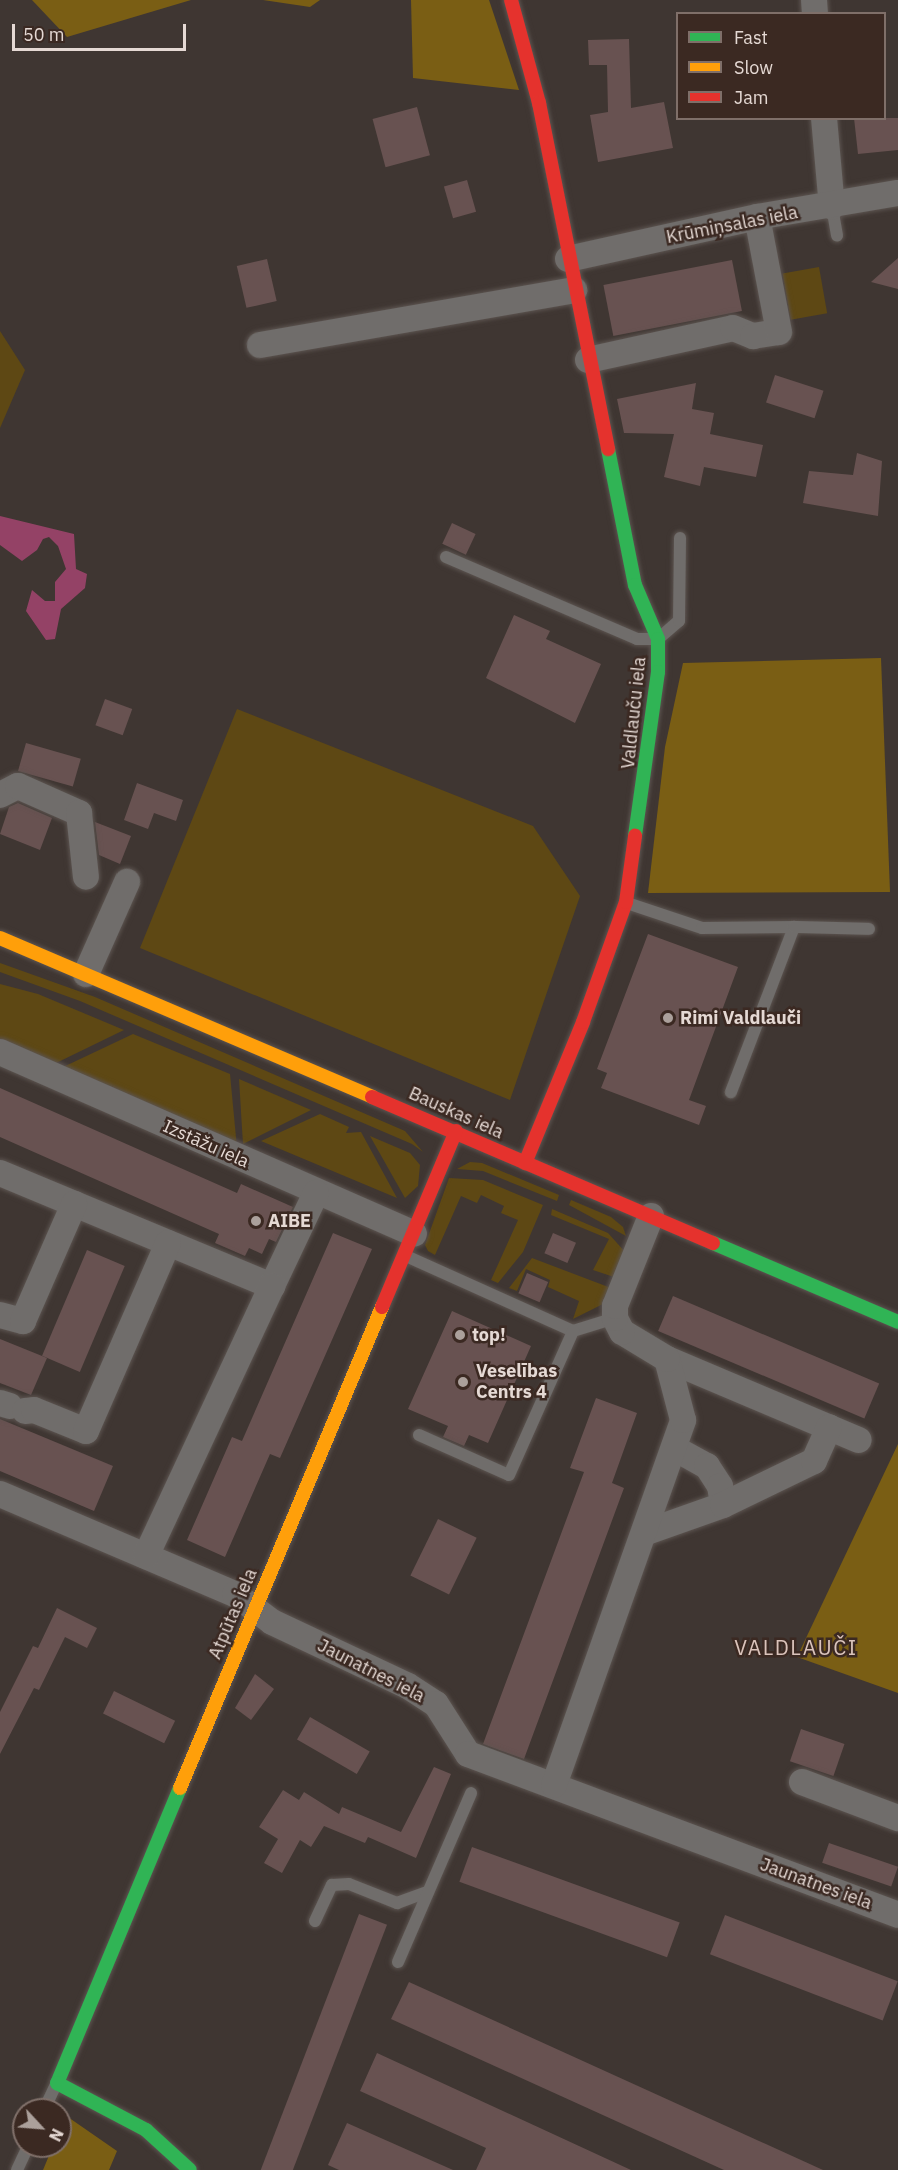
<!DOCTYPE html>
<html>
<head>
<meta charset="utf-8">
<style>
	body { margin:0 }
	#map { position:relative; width:898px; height:2170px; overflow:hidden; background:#3f3632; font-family:"IBM Plex Sans",sans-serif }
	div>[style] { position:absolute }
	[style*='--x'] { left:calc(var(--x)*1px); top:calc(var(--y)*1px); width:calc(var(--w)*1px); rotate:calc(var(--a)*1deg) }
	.green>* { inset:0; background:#5e4814; transform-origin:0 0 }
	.forest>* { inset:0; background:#7a5e14 }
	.water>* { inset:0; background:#944266 }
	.building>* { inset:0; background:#685251; transform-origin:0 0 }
	.roads { filter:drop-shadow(0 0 2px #5c5450) drop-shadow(0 0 2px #5c5450) }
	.lane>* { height:12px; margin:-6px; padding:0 6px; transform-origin:6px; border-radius:6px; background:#706d6b }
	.street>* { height:26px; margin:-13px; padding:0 13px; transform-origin:13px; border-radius:13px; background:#706d6b }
	.fast>* { height:14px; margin:-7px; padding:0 7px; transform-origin:7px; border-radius:7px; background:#30b455 }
	.slow>* { height:14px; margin:-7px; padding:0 7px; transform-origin:7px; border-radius:7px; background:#ff9f0a }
	.jam>* { height:14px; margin:-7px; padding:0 7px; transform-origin:7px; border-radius:7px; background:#e5322d }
	.dots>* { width:16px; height:16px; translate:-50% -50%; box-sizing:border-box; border:3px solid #3b2922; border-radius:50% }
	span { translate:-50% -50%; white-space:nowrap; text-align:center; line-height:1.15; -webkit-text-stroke:5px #3b2922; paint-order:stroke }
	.street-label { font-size:18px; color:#e5d9d4 }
	.poi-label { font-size:18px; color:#e5d9d4; font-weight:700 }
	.left { translate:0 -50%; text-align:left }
	.quarter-label { font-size:21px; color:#dac3bb; letter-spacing:1.5px }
	.legend { position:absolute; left:676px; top:12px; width:210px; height:108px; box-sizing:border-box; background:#3b2922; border:2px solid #7f6f69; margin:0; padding:8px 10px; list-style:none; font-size:18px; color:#e5d9d4 }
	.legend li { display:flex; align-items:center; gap:12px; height:30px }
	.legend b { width:30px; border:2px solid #7f6f69 }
	.north { position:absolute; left:12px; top:2098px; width:60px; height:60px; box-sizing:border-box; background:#3b2922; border:2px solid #7f6f69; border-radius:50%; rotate:116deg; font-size:16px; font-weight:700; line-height:24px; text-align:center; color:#e5d9d4 }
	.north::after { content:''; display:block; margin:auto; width:21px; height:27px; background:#aba09b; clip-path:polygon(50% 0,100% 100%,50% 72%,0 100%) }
	.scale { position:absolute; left:12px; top:24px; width:174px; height:27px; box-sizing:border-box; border:3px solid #e5d9d4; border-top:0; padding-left:8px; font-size:18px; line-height:21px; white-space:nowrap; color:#e5d9d4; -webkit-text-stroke:4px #3b2922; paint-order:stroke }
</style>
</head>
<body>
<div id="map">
	<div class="green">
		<i style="left:819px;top:267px;width:47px;height:37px;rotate:80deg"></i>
		<i style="clip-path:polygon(0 331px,25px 370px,0 428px)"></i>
		<i style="clip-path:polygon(237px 709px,533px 826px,580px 896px,510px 1100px,140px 948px)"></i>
		<i style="clip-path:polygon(0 963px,95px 997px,405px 1131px,423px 1152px,412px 1144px,80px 1001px,0 972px)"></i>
		<i style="clip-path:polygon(0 984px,38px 994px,124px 1030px,52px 1065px,0 1042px)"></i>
		<i style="clip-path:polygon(133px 1034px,230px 1074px,237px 1148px,59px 1069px)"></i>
		<i style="clip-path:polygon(239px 1079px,311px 1110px,243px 1144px)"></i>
		<i style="clip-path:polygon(320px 1114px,349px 1127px,346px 1133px,361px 1132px,397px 1198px,261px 1141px)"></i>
		<i style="clip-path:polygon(370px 1136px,410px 1153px,420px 1165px,418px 1186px,405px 1198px)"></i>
		<i style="clip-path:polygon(470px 1162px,482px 1163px,559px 1195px,557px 1201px,483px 1171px,457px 1169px)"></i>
		<i style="clip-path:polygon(449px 1178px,483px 1180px,543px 1205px,523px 1252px,498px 1283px,491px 1280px,518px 1220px,501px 1213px,504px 1206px,481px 1195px,477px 1203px,461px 1196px,435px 1255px,428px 1251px,425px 1245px)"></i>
		<i style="clip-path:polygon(571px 1200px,611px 1217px,623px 1227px,626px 1236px,569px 1205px)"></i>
		<i style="clip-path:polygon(552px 1209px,608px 1233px,626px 1253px,617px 1278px,593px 1270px,609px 1239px,551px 1215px)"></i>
		<i style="clip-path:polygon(532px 1258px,611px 1288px,603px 1304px,573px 1319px,579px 1301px,548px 1287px,550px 1280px,526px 1269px,517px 1291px,509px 1288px)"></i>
	</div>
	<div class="forest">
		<i style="clip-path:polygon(32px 0,191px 0,67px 37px)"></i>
		<i style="clip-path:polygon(263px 0,320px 0,310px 7px)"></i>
		<i style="clip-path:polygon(411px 0,489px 0,519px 90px,413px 78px)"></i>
		<i style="clip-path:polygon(881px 658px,890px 892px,648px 893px,665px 747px,683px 663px)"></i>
		<i style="clip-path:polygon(898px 1444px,898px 1693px,797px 1657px)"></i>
		<i style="clip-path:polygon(65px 2115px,117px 2151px,109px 2170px,43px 2170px,53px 2146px,60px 2146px,60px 2128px)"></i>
	</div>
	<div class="water">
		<i style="clip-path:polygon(0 516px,74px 534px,76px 569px,87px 574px,85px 588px,61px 609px,55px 639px,46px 640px,26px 611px,32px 590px,45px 601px,55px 601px,55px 582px,66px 569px,58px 546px,49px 537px,43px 539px,37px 550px,22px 561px,0 545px)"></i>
	</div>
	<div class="building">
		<i style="clip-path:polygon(629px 39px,631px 108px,664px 102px,673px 148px,598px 162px,590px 115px,608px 112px,607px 65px,589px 65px,588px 40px)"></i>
		<i style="left:417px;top:107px;width:50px;height:46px;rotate:75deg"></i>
		<i style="clip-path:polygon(854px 118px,898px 118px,898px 150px,858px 154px)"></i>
		<i style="left:467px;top:180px;width:33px;height:24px;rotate:74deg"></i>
		<i style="clip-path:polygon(898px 258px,898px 289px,871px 282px)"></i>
		<i style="left:267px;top:259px;width:43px;height:31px;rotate:77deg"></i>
		<i style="left:732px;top:260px;width:52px;height:131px;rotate:79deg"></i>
		<i style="left:775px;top:375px;width:51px;height:29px;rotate:18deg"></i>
		<i style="clip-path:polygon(696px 383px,692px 409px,714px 413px,710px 434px,763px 445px,756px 477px,704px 467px,700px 486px,664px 477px,674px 434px,624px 433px,617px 399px)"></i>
		<i style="clip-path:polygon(857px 453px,882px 461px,878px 516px,803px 503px,809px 471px,853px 475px)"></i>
		<i style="left:452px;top:523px;width:26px;height:23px;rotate:25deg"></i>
		<i style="clip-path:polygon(514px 615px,550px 631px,546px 639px,601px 664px,575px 723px,486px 678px)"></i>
		<i style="left:105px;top:699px;width:29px;height:28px;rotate:20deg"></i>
		<i style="left:26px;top:743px;width:57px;height:29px;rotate:16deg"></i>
		<i style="clip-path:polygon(137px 783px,183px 800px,176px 821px,154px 813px,148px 829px,124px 820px)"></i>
		<i style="clip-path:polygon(18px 803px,52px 818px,40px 850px,0 834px,9px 807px)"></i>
		<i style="clip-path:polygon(95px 822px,131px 836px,120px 864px,99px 855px)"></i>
		<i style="clip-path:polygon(648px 934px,738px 967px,689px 1100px,706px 1106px,699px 1125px,601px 1088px,607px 1073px,597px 1069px)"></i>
		<i style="clip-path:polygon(0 1088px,237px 1193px,241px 1184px,293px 1207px,276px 1242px,269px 1239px,262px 1254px,249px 1248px,245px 1256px,215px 1243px,219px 1234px,0 1137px)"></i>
		<i style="clip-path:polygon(333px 1233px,372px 1249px,280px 1458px,270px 1454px,225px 1557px,187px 1540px,232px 1437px,242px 1441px)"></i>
		<i style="left:553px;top:1233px;width:25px;height:22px;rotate:23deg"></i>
		<i style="left:87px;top:1250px;width:41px;height:115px;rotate:23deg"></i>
		<i style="left:527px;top:1273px;width:23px;height:22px;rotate:23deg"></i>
		<i style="left:673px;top:1296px;width:224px;height:38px;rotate:23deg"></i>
		<i style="clip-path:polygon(452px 1311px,531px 1346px,488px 1443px,469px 1435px,464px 1446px,443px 1437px,448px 1426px,408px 1409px)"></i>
		<i style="clip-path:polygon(0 1339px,47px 1358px,31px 1395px,0 1383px)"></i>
		<i style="clip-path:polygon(596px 1398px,637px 1413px,612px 1483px,624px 1488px,524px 1759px,483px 1744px,584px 1472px,570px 1468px)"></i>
		<i style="clip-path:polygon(0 1419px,113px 1466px,94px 1511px,0 1471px)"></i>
		<i style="left:438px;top:1519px;width:43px;height:63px;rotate:26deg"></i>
		<i style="clip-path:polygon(57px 1608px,97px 1628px,87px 1648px,65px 1637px,39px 1690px,34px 1688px,0 1754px,0 1712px,33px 1646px,38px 1648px)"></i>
		<i style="clip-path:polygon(255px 1674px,274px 1689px,251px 1720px,235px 1708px)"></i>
		<i style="left:114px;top:1691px;width:68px;height:25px;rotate:26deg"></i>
		<i style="left:310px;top:1717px;width:69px;height:26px;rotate:30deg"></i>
		<i style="left:801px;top:1729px;width:46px;height:34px;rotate:19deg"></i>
		<i style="clip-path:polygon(434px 1767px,451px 1774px,416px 1858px,368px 1837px,365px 1843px,324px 1826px,311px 1847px,300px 1840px,282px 1873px,264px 1863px,278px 1839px,259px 1827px,283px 1790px,299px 1800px,304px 1792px,339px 1814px,342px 1807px,401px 1832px)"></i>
		<i style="left:829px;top:1843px;width:73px;height:21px;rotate:19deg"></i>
		<i style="left:472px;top:1847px;width:221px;height:37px;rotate:20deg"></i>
		<i style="left:359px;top:1914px;width:30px;height:276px;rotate:21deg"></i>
		<i style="left:725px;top:1915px;width:185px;height:42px;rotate:21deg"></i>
		<i style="clip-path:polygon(409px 1982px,823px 2170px,724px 2170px,391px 2019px)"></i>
		<i style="clip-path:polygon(377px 2053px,631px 2170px,476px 2170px,486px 2148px,360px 2091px)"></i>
		<i style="clip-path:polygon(347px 2123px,453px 2170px,339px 2170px,328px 2165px)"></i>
	</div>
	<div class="roads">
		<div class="lane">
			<i style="--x:832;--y:207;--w:29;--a:80"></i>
			<i style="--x:446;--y:557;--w:208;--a:23.2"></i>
			<i style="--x:637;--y:639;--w:21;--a:0"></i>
			<i style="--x:658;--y:639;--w:28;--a:-41"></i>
			<i style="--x:679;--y:621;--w:83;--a:-89.3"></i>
			<i style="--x:627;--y:903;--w:79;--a:18.4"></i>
			<i style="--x:702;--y:928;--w:92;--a:-0.6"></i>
			<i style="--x:794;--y:927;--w:177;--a:110.9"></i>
			<i style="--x:794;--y:927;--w:75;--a:1.5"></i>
			<i style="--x:406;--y:1256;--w:183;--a:24.2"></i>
			<i style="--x:573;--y:1331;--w:44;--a:-17.2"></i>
			<i style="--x:419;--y:1435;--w:98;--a:24"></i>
			<i style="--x:509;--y:1475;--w:158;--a:-66"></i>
			<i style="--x:315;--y:1921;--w:40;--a:-65"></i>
			<i style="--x:332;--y:1885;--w:17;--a:-3"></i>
			<i style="--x:349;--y:1884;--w:52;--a:21.6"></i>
			<i style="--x:397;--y:1903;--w:33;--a:-20"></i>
			<i style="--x:398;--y:1962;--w:184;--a:-66.6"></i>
			<i style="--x:44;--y:2110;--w:29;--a:-65"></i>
			<i style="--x:17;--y:2170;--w:26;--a:-65"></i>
		</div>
		<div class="street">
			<i style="--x:814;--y:0;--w:14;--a:86"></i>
			<i style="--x:824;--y:118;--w:89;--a:84.9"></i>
			<i style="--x:568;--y:259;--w:194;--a:-12.5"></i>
			<i style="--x:757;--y:217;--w:143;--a:-9.7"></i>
			<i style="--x:260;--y:345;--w:319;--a:-9.9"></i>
			<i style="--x:588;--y:360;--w:148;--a:-12.4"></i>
			<i style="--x:733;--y:328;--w:22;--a:22"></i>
			<i style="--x:753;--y:336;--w:26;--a:-9"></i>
			<i style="--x:779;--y:332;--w:117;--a:-100.8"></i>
			<i style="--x:0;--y:795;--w:20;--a:-27"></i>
			<i style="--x:18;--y:786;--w:67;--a:23.9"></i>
			<i style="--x:79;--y:813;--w:64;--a:83.8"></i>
			<i style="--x:86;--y:974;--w:101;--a:-66"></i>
			<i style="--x:0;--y:1052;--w:452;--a:23.7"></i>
			<i style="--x:0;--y:1173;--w:295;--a:22.6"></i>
			<i style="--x:272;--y:1286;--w:103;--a:-64.7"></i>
			<i style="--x:0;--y:1315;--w:24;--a:15"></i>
			<i style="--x:23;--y:1321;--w:128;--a:-66.4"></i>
			<i style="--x:667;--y:1359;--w:208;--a:22.9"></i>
			<i style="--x:0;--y:1403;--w:10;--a:17"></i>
			<i style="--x:25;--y:1411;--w:9;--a:-6"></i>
			<i style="--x:34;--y:1410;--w:56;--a:22"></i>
			<i style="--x:86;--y:1431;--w:205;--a:-66.4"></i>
			<i style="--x:674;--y:1448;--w:38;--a:29"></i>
			<i style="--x:707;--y:1466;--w:24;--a:57"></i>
			<i style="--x:720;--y:1486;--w:19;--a:81"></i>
			<i style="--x:0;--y:1494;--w:255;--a:23.1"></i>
			<i style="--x:235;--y:1594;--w:46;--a:37.1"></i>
			<i style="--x:272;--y:1622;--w:150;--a:25.2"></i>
			<i style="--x:408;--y:1686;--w:33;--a:33"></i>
			<i style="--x:436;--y:1704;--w:59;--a:57.4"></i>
			<i style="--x:468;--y:1754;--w:459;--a:20.5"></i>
			<i style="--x:644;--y:1533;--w:84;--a:-19.5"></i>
			<i style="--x:723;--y:1505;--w:101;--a:-25.8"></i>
			<i style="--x:814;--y:1461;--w:37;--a:-66"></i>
			<i style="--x:146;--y:1556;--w:298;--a:-65"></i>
			<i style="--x:802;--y:1782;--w:103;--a:20.6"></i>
			<i style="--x:554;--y:1785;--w:387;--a:-70.5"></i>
			<i style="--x:683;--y:1420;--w:63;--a:-104.7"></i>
			<i style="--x:667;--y:1359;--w:52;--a:-149"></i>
			<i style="--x:622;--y:1332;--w:16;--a:-117"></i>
			<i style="--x:615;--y:1318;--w:12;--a:-90"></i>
			<i style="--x:615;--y:1306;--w:97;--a:-68.2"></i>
		</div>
		<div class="fast">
			<i style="--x:608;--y:449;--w:139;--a:78.8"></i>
			<i style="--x:635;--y:585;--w:59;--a:66.9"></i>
			<i style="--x:658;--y:639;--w:33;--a:90"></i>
			<i style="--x:658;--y:672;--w:166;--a:98"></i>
			<i style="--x:713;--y:1243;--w:201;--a:23.1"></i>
			<i style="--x:180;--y:1788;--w:320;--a:112.6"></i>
			<i style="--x:57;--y:2083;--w:101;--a:27.8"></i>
			<i style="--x:146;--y:2130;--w:59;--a:42.3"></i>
		</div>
		<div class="slow">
			<i style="--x:0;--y:938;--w:405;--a:23.1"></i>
			<i style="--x:180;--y:1788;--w:522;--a:-67.22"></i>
		</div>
		<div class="jam">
			<i style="--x:511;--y:0;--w:107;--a:74.8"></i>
			<i style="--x:539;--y:103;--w:353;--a:78.7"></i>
			<i style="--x:372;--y:1097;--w:371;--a:23.2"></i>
			<i style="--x:525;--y:1163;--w:152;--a:-67.6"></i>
			<i style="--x:583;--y:1022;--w:127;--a:-70.3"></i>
			<i style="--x:626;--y:902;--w:67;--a:-82.2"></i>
			<i style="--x:382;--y:1307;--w:191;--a:-67.2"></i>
		</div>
	</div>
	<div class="dots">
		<i style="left:668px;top:1018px;background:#aba09b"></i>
		<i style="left:256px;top:1221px;background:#aba09b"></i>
		<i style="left:460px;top:1335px;background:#aba09b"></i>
		<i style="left:463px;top:1382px;background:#aba09b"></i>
	</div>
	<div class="street-label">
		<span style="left:732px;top:225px;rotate:-11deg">Krūmiņsalas iela</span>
		<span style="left:634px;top:713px;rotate:-84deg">Valdlauču iela</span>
		<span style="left:456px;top:1113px;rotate:24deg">Bauskas iela</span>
		<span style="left:206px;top:1144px;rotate:24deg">Izstāžu iela</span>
		<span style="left:233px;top:1614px;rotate:-67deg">Atpūtas iela</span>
		<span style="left:371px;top:1671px;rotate:27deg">Jaunatnes iela</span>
		<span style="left:816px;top:1884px;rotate:20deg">Jaunatnes iela</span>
	</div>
	<div class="poi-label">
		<span class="left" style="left:680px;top:1018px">Rimi Valdlauči</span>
		<span class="left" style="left:268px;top:1221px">AIBE</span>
		<span class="left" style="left:472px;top:1335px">top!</span>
		<span class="left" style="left:476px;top:1382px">Veselības<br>Centrs 4</span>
	</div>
	<div class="quarter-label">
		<span style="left:796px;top:1647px">VALDLAUČI</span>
	</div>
	<ul class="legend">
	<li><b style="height:8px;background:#30b455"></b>Fast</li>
	<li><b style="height:8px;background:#ff9f0a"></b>Slow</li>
	<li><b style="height:8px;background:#e5322d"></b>Jam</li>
	</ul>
	<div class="north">N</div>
	<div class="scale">50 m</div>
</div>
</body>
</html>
